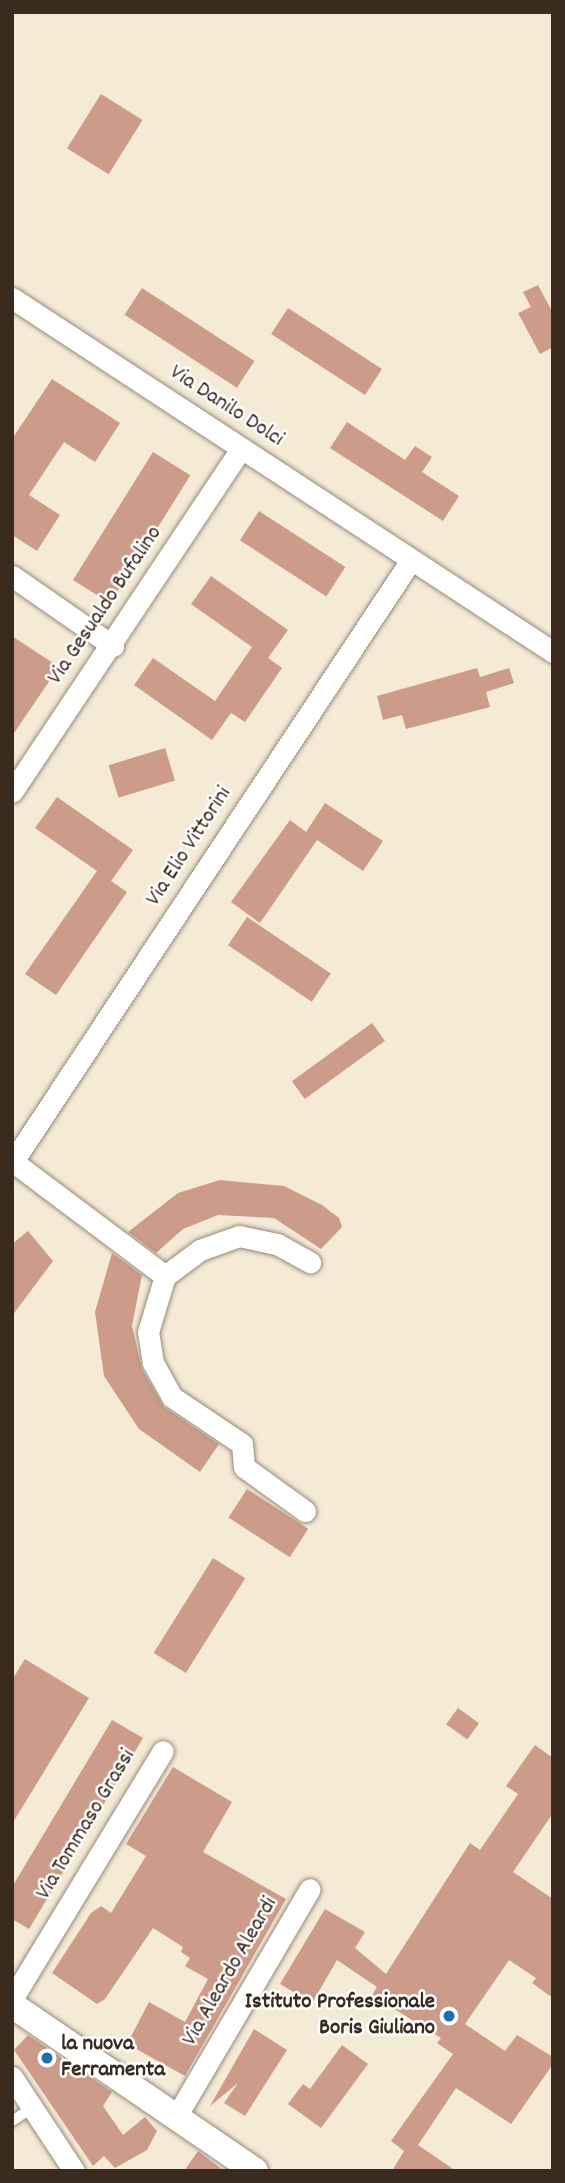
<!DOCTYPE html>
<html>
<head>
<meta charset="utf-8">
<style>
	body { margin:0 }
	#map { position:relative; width:565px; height:2183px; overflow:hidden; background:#f4ead6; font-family:Dekko,sans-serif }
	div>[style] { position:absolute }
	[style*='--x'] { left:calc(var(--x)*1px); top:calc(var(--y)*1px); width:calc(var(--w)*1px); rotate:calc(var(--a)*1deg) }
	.building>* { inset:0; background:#cc9b8a; transform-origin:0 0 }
	.roads { filter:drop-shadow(0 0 2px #988a7a) drop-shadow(0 0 2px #988a7a) }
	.service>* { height:10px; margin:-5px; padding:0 5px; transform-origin:5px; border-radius:5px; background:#fff }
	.minor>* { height:21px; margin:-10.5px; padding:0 10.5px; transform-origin:10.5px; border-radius:10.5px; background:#fff }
	.tertiary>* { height:26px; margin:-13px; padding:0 13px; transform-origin:13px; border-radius:13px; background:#fff }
	.dots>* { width:19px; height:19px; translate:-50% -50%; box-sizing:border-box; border:4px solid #fff; border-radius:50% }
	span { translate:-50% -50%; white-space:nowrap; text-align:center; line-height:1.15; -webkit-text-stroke:5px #fff; paint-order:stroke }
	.street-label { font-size:23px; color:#3b2a1e }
	.poi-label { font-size:23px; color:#3b2a1e; font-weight:700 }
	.right { translate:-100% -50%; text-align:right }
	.left { translate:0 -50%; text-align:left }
	.frame { position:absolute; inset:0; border:14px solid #3b2a1e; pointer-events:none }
</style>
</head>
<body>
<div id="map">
	<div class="building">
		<i style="left:101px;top:94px;width:49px;height:64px;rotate:32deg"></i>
		<i style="clip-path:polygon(538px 285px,553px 313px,553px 347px,540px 354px,518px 313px,531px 307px,523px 292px)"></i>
		<i style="left:142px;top:288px;width:134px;height:32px;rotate:33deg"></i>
		<i style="left:288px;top:308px;width:112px;height:31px;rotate:33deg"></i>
		<i style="clip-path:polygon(52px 379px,120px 423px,95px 462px,64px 442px,29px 495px,60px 515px,37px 551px,12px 535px,12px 439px)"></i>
		<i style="clip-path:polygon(347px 422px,405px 460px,415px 446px,432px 457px,422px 472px,459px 496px,443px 521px,330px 448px)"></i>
		<i style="left:153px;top:452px;width:44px;height:151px;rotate:32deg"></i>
		<i style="left:259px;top:511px;width:103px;height:35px;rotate:33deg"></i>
		<i style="clip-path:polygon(211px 576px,288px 630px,268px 658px,282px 668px,245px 722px,231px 713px,212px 740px,134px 685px,153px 658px,215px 701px,252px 647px,191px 604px)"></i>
		<i style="clip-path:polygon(12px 636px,59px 667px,12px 736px)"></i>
		<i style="clip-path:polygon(477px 668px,480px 677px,509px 668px,514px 683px,486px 692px,490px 707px,406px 729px,402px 715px,383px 720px,377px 696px)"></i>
		<i style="left:165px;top:748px;width:34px;height:59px;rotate:73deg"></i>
		<i style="clip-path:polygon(57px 797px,133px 850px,111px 881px,127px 892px,56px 995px,25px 974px,97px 871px,35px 828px)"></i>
		<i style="clip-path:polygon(325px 803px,383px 841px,363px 871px,317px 840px,260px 923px,231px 902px,290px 820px,306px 832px)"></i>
		<i style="left:247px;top:917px;width:101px;height:34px;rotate:34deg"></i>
		<i style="left:372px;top:1023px;width:22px;height:99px;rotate:54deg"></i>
		<i style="clip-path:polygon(220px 1180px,284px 1186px,322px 1205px,339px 1218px,342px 1227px,321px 1249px,274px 1218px,218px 1215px,183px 1229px,156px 1253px,128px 1232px,178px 1193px)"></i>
		<i style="clip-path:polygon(28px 1231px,53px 1261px,12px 1316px,12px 1244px)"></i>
		<i style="clip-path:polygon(112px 1253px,142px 1275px,132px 1326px,142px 1369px,164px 1407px,219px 1444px,200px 1472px,139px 1429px,104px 1376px,95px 1312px)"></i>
		<i style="left:247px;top:1489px;width:73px;height:34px;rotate:33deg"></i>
		<i style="left:213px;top:1558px;width:38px;height:112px;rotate:32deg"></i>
		<i style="clip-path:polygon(25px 1659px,89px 1698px,12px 1824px,12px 1680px)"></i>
		<i style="left:458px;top:1708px;width:26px;height:20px;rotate:36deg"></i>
		<i style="clip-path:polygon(112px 1720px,143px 1738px,29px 1929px,12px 1919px,12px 1887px)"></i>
		<i style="clip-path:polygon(535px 1745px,553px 1758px,553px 1813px,513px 1872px,553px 1899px,553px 1998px,532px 1983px,536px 1978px,509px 1960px,465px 2024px,505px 2051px,517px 2035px,553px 2057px,553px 2064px,511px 2124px,456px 2088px,418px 2145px,456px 2171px,392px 2171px,404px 2151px,391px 2141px,453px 2054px,437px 2043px,441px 2038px,372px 1995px,377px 1987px,337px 1960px,312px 2003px,280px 1984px,325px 1909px,365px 1932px,355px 1948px,386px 1974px,470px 1843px,480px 1850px,518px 1794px,506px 1786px)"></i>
		<i style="clip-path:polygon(173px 1767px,232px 1802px,203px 1852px,286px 1899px,185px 2076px,127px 2044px,149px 2002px,185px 2022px,208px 1979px,185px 1966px,190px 1958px,181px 1952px,183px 1947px,153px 1928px,105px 1999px,97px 2004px,52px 1973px,91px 1913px,101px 1906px,111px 1913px,146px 1856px,126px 1844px)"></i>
		<i style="clip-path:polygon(254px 2029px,287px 2050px,245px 2116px,224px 2103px,238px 2083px,210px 2106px)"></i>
		<i style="clip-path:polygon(28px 2035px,112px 2092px,103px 2106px,123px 2135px,145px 2117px,157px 2131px,147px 2150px,115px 2168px,104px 2156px,93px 2166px,14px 2050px)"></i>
		<i style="clip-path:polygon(342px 2045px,368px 2064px,321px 2128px,288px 2104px,303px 2084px,310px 2089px)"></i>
		<i style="clip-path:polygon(198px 2151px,224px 2171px,184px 2171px)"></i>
	</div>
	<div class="roads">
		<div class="service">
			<i style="--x:12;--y:2121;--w:24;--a:-33"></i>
		</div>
		<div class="minor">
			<i style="--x:12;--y:298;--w:647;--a:33.2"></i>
			<i style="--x:12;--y:576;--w:123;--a:34.7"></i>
			<i style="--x:12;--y:792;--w:412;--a:-56.3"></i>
			<i style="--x:12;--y:1161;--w:191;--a:36.9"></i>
			<i style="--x:12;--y:1163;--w:723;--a:-56.51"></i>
			<i style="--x:305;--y:1511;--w:75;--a:-144.2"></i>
			<i style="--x:244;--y:1467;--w:23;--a:-95"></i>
			<i style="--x:242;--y:1444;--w:84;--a:-146.1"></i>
			<i style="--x:172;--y:1397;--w:39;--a:-119"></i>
			<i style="--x:153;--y:1363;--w:31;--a:-99"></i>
			<i style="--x:148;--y:1332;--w:59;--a:-73.1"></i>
			<i style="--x:165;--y:1276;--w:44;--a:-36.6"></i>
			<i style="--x:200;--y:1250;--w:41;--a:-19.7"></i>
			<i style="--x:239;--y:1236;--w:39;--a:12"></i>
			<i style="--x:277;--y:1244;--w:38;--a:29"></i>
			<i style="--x:12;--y:1999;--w:290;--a:-58.7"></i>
			<i style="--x:12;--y:2077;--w:113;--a:56.6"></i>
			<i style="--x:176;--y:2117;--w:264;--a:-59.6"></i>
		</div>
		<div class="tertiary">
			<i style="--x:12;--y:2005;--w:294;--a:34.3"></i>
		</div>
	</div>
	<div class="dots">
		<i style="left:449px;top:2016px;background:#1f6fb2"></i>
		<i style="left:47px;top:2058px;background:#1f6fb2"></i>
	</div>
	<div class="street-label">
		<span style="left:226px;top:407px;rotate:33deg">Via Danilo Dolci</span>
		<span style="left:106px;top:606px;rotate:-56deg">Via Gesualdo Bufalino</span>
		<span style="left:190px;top:847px;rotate:-57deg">Via Elio Vittorini</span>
		<span style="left:87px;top:1825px;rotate:-59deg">Via Tommaso Grassi</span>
		<span style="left:231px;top:1972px;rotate:-60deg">Via Aleardo Aleardi</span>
	</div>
	<div class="poi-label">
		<span class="right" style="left:435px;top:2016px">Istituto Professionale<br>Boris Giuliano</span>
		<span class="left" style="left:61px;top:2058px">la nuova<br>Ferramenta</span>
	</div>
	<div class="frame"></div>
</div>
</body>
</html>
